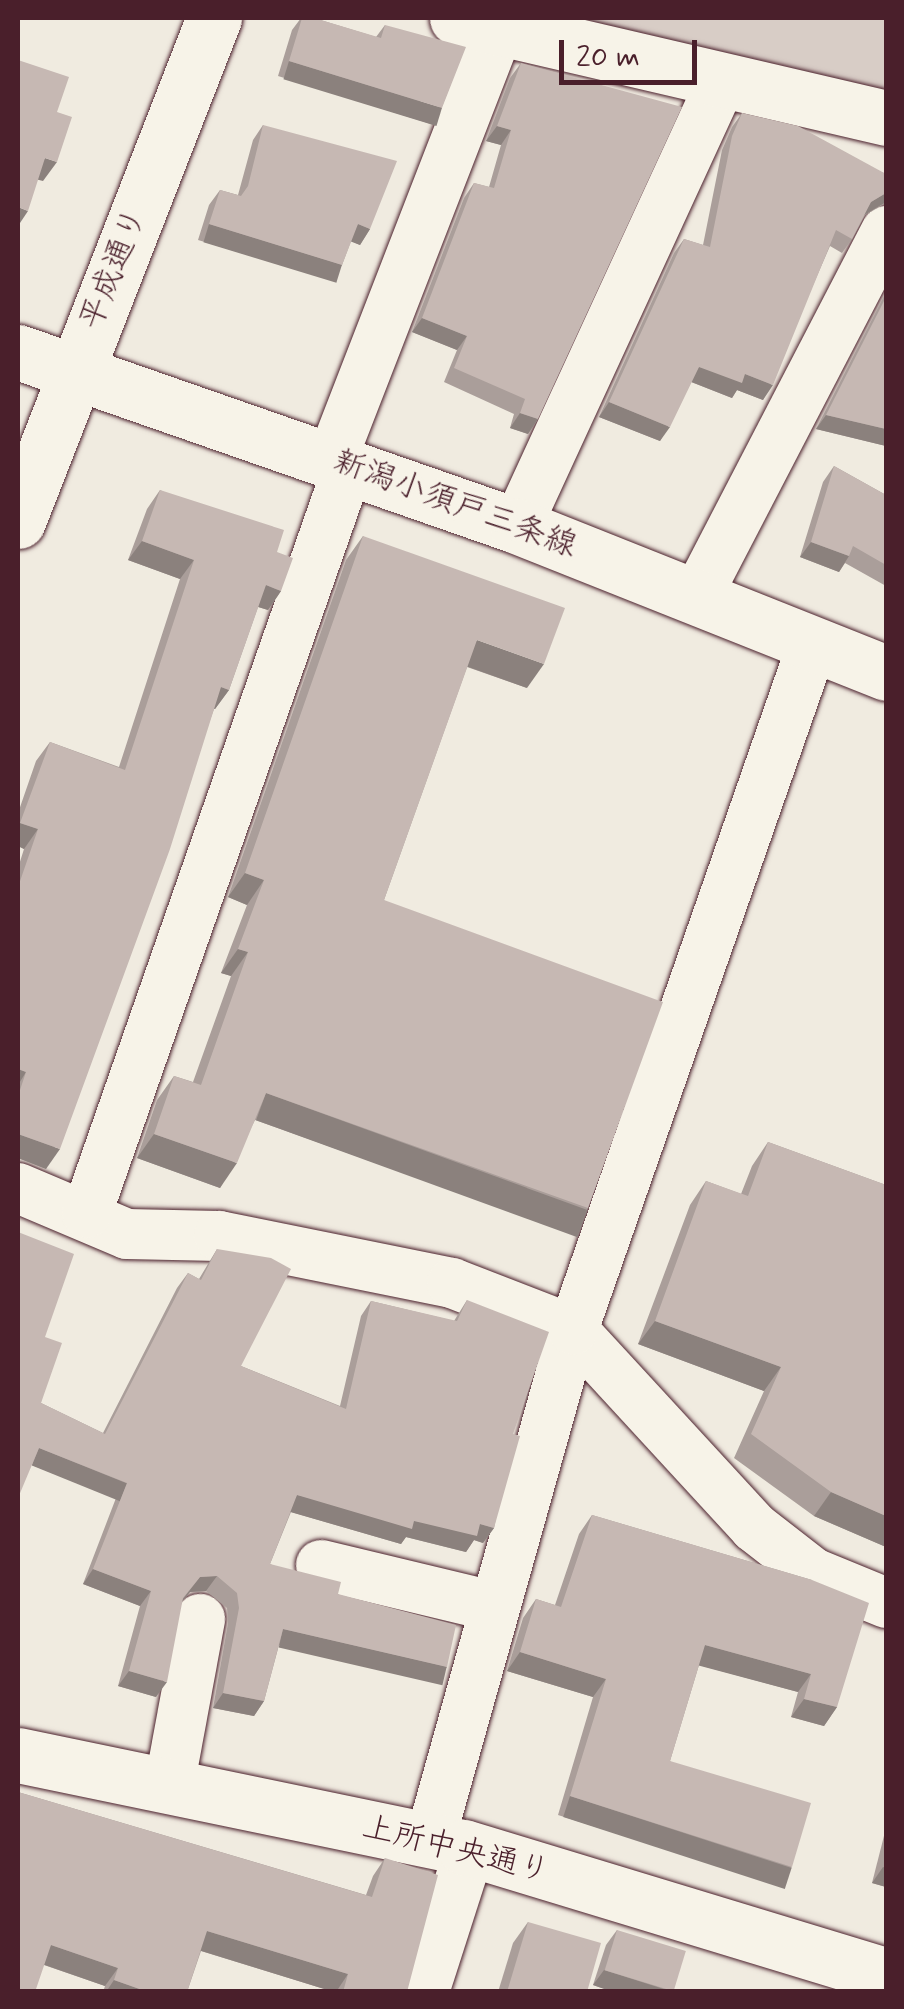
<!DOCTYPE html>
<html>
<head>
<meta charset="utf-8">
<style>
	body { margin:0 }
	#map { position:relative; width:904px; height:2009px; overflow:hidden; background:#f0ebe0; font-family:Mynerve,"Klee One",sans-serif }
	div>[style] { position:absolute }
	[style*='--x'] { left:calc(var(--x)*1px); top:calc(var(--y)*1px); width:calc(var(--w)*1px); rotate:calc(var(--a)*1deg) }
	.green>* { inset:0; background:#d8cdc6 }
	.roads { filter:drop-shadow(0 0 2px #4a1f2b) drop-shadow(0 0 2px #4a1f2b) }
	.street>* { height:50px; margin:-25px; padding:0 25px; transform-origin:25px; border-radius:25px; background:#f7f3e8 }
	.secondary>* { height:55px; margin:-27.5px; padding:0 27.5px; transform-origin:27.5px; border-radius:27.5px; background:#f7f3e8 }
	.primary>* { height:55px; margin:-27.5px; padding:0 27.5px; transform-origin:27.5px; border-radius:27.5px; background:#f7f3e8 }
	.wall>* { inset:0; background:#aa9e9a }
	.shaded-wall>* { inset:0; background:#8b817d; transform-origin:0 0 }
	.building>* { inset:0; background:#c6b8b3; transform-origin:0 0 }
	span { translate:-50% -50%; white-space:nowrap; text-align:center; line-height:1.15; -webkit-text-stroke:8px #f7f3e8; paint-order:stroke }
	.street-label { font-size:32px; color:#4a1f2b }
	.frame { position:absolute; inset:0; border:20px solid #4a1f2b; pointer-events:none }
	.scale { position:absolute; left:559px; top:40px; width:138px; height:45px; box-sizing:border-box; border:5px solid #4a1f2b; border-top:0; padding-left:12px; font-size:30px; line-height:35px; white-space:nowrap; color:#4a1f2b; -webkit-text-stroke:8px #f7f3e8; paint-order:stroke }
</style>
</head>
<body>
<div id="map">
	<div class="green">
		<i style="clip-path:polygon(562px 18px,886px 18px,886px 92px)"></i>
	</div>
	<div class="roads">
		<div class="street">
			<i style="--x:332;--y:459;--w:462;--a:-68.8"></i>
			<i style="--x:517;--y:526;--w:488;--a:-65.3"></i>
			<i style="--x:698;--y:594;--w:409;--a:-62.6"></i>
			<i style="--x:18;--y:1188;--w:118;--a:22.9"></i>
			<i style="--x:127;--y:1234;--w:92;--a:1.2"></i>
			<i style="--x:219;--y:1236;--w:238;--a:11.4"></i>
			<i style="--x:452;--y:1283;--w:130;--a:21.2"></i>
			<i style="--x:573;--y:1330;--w:268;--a:47.4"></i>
			<i style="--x:754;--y:1527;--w:75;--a:37.9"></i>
			<i style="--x:813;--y:1573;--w:79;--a:22.3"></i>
			<i style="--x:87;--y:1213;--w:793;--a:-70.7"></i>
			<i style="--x:321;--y:1565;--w:176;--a:13.5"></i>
			<i style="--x:169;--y:1787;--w:171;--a:-79.5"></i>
			<i style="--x:430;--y:1840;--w:530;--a:-74.34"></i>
			<i style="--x:573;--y:1330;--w:728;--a:-70.74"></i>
			<i style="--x:424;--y:1992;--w:150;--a:-72.2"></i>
		</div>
		<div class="secondary">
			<i style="--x:457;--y:18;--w:441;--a:13.1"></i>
			<i style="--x:18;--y:521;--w:540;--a:-68.71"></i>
			<i style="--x:18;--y:1755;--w:455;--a:11.7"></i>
			<i style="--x:464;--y:1847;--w:441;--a:16.9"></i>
		</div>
		<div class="primary">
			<i style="--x:18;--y:352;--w:528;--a:19.22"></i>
			<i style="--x:517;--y:526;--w:397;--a:21.7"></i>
		</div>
	</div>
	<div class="wall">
		<i style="clip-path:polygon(301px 18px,314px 18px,376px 37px,385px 25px,431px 124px,278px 76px,292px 30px)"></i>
		<i style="clip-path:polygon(521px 63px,538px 419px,528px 434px,510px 428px,514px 414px,444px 382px,457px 350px,412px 332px,464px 198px,474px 183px,489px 187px,501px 145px,486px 141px,510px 78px)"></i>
		<i style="clip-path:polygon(742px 113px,886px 174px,886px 203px,865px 215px,852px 239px,842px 253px,830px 246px,763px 400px,737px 390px,732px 398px,691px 382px,660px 441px,599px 417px,674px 253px,684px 239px,703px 245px,722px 150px,732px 127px)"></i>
		<i style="clip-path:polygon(263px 125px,370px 229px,360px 245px,351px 241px,342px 265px,331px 280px,198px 240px,209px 205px,220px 190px,238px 195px,253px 140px)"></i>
		<i style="clip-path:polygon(886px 292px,886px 446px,816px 429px)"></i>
		<i style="clip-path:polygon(834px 466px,886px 495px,886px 586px,845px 563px,839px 572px,800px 557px,823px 482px)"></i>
		<i style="clip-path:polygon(160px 490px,277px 552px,281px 591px,268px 610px,258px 607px,229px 690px,215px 709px,214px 709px,46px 1169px,18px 1158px,18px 868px,24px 849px,18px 846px,18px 813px,36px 761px,50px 742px,119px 767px,180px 579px,128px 560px,147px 509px)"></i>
		<i style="clip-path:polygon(363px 536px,527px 688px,467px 667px,384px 900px,588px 1208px,572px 1233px,255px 1120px,220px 1188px,137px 1158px,157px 1100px,174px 1076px,193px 1082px,231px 976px,221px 973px,247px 905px,228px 897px,346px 560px)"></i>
		<i style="clip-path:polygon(768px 1142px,886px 1185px,886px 1547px,814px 1516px,734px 1458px,764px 1391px,638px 1344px,690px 1205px,706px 1181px,741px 1194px,752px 1166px)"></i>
		<i style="clip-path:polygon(217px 1249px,241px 1366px,340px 1406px,361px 1316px,371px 1301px,454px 1321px,467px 1300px,513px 1434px,494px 1528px,483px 1543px,474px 1540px,466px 1552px,406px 1537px,401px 1544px,291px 1512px,270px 1564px,338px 1594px,447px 1667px,436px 1682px,279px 1645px,264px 1701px,254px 1716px,213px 1708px,228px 1623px,227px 1608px,206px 1591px,190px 1592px,182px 1601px,156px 1697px,118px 1686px,140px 1606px,83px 1584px,116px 1498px,32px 1465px,45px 1337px,41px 1403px,103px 1433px,177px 1288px,188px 1273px,199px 1279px)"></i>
		<i style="clip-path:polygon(592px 1515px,812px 1580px,837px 1707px,824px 1726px,791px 1717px,798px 1692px,699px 1665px,670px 1761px,792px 1867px,779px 1885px,558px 1815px,593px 1697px,507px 1671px,523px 1618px,536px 1599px,555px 1605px,579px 1534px)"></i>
		<i style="clip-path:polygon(18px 1792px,366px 1895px,373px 1876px,385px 1858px,407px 1992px,334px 1992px,201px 1951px,187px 1992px,103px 1992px,105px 1986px,44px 1965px)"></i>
		<i style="clip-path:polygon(886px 1828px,886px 1887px,872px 1883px)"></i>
		<i style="clip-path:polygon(528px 1922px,587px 1992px,498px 1992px,513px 1943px)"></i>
		<i style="clip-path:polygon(617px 1930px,674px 1992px,613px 1992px,593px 1985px,606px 1945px)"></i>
	</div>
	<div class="shaded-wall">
		<i style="left:289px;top:61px;width:160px;height:19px;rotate:17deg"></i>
		<i style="clip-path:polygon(497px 126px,511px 130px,501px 145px,486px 141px)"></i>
		<i style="clip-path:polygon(45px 158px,57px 162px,43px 181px,31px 178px)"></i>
		<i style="clip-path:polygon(886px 193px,886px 202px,861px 217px,871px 202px)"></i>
		<i style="clip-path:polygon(18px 207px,28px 211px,18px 226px)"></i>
		<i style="left:209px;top:224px;width:139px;height:19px;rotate:17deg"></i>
		<i style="clip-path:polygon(358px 224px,370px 229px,360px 245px,347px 240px)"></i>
		<i style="clip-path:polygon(422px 318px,467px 336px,457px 350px,412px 332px)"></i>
		<i style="clip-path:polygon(699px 367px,745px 374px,773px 385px,763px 400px,737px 390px,732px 398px,689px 381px)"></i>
		<i style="clip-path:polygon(609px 402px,670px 427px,660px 441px,599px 417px)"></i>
		<i style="clip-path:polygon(520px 413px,538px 419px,528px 434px,510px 428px)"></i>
		<i style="clip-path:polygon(826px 415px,886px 429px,886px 446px,816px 429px)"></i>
		<i style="clip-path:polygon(142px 541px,194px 560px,180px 579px,128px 560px)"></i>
		<i style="clip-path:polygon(811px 542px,849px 556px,839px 572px,800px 557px)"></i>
		<i style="clip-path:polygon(266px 585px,281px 591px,268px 610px,252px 605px)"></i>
		<i style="clip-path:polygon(477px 640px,544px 664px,527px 688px,460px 664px)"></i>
		<i style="clip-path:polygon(221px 687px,229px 690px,215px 709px,207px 706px)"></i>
		<i style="clip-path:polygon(20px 823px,38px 829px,24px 849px,18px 846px,18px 827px)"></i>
		<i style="clip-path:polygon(245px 873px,264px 880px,247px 905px,228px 897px)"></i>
		<i style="clip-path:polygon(238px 949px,248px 952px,231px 976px,221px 973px)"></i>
		<i style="clip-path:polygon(18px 1069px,26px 1072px,18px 1085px)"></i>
		<i style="left:266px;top:1093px;width:342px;height:29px;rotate:20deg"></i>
		<i style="clip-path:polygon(18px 1134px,60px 1149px,46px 1169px,18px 1158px)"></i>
		<i style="clip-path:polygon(154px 1134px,237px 1163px,220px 1188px,137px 1158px)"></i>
		<i style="clip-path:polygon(655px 1321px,781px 1367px,764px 1391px,638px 1344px)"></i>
		<i style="left:39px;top:1448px;width:95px;height:19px;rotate:22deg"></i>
		<i style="clip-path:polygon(831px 1492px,886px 1516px,886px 1547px,814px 1516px)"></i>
		<i style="clip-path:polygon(297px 1495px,414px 1521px,480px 1524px,494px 1528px,483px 1543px,474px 1540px,466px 1552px,406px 1537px,401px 1544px,287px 1511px)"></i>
		<i style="clip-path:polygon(93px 1569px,151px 1591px,140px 1606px,83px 1584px)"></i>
		<i style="clip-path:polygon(217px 1576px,206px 1591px,190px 1592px,172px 1613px,200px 1577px)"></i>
		<i style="left:283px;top:1629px;width:168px;height:19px;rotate:13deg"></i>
		<i style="clip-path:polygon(705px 1645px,811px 1674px,798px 1692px,693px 1664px)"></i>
		<i style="clip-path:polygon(520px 1652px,606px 1679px,593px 1697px,507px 1671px)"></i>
		<i style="clip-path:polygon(129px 1671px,167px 1682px,156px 1697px,118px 1686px)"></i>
		<i style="clip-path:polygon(223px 1693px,264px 1701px,254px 1716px,213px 1708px)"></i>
		<i style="clip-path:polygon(804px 1699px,837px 1707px,824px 1726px,791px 1717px)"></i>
		<i style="left:570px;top:1796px;width:233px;height:22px;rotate:18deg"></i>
		<i style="clip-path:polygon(883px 1867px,886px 1868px,886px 1887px,872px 1883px)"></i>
		<i style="clip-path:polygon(207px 1931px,348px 1974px,336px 1992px,334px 1992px,195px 1949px)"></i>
		<i style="clip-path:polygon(51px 1945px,118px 1968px,105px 1986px,39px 1963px)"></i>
		<i style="clip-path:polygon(604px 1970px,673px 1992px,613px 1992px,593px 1985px)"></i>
		<i style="clip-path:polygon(114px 1980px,148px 1992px,106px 1992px)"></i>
	</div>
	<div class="building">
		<i style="clip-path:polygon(302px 18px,314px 18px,381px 38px,385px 25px,466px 47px,442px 108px,289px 61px)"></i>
		<i style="clip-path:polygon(18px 60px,69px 77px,57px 112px,72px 117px,57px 162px,45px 158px,28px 211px,18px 207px)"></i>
		<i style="clip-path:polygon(521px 63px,682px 107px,538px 419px,520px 413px,525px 399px,454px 368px,467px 336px,422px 318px,474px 183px,494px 188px,511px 130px,497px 126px)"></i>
		<i style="clip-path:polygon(742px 113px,798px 126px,886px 174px,886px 193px,871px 202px,852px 239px,836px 230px,773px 385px,745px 374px,742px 383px,699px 367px,670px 427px,609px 402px,684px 239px,710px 247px,732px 136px)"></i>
		<i style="clip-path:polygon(263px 125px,397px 161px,370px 229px,358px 224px,342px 265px,209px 224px,220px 190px,241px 196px,248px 186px)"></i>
		<i style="clip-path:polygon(886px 297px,886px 429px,826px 415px)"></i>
		<i style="clip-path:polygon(834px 466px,886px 495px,886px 565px,853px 546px,849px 556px,811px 542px)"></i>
		<i style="clip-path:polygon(160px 490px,284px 530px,277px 552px,293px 558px,281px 591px,266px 585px,229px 690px,221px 687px,170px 849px,60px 1149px,18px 1134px,18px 1096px,26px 1072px,18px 1069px,18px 887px,38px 829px,20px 823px,50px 742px,125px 770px,194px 560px,142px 541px)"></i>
		<i style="clip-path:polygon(363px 536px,565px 608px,544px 664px,477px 640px,384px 900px,663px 1002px,588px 1208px,266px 1093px,237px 1163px,154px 1134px,174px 1076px,201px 1085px,248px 952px,238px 949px,264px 880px,245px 873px)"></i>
		<i style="clip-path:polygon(768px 1142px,886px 1185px,886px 1516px,831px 1492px,751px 1434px,781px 1367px,655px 1321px,706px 1181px,748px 1196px)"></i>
		<i style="clip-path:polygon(18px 1232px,74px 1254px,45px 1337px,62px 1343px,41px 1403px,105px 1434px,188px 1273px,201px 1280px,217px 1249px,271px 1258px,291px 1269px,241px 1366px,346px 1409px,371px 1301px,457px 1321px,467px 1300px,549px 1332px,513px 1434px,520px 1436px,494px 1528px,480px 1524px,477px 1536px,414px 1521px,412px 1529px,297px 1495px,270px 1564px,341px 1582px,338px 1594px,456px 1625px,447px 1667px,283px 1629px,264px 1701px,223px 1693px,239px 1608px,237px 1593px,217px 1576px,200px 1577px,183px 1598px,167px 1682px,129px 1671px,151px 1591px,93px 1569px,127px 1483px,39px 1448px,18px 1498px)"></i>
		<i style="clip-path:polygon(592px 1515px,812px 1580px,869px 1603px,837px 1707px,804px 1699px,811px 1674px,705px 1645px,670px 1761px,811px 1803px,792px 1867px,570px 1796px,606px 1679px,520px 1652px,536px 1599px,561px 1607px)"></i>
		<i style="clip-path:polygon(18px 1792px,372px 1897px,385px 1858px,438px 1875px,407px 1992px,343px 1992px,348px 1974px,207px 1931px,187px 1992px,148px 1992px,114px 1980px,118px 1968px,51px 1945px,35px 1992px,18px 1992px)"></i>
		<i style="clip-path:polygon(528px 1922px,601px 1943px,587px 1992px,507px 1992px)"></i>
		<i style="left:617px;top:1930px;width:72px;height:42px;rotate:17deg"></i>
	</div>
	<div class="street-label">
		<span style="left:114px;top:269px;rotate:-68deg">平成通り</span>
		<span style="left:455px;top:504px;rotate:20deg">新潟小須戸三条線</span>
		<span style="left:456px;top:1850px;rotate:14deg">上所中央通り</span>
	</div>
	<div class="frame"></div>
	<div class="scale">20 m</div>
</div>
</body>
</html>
